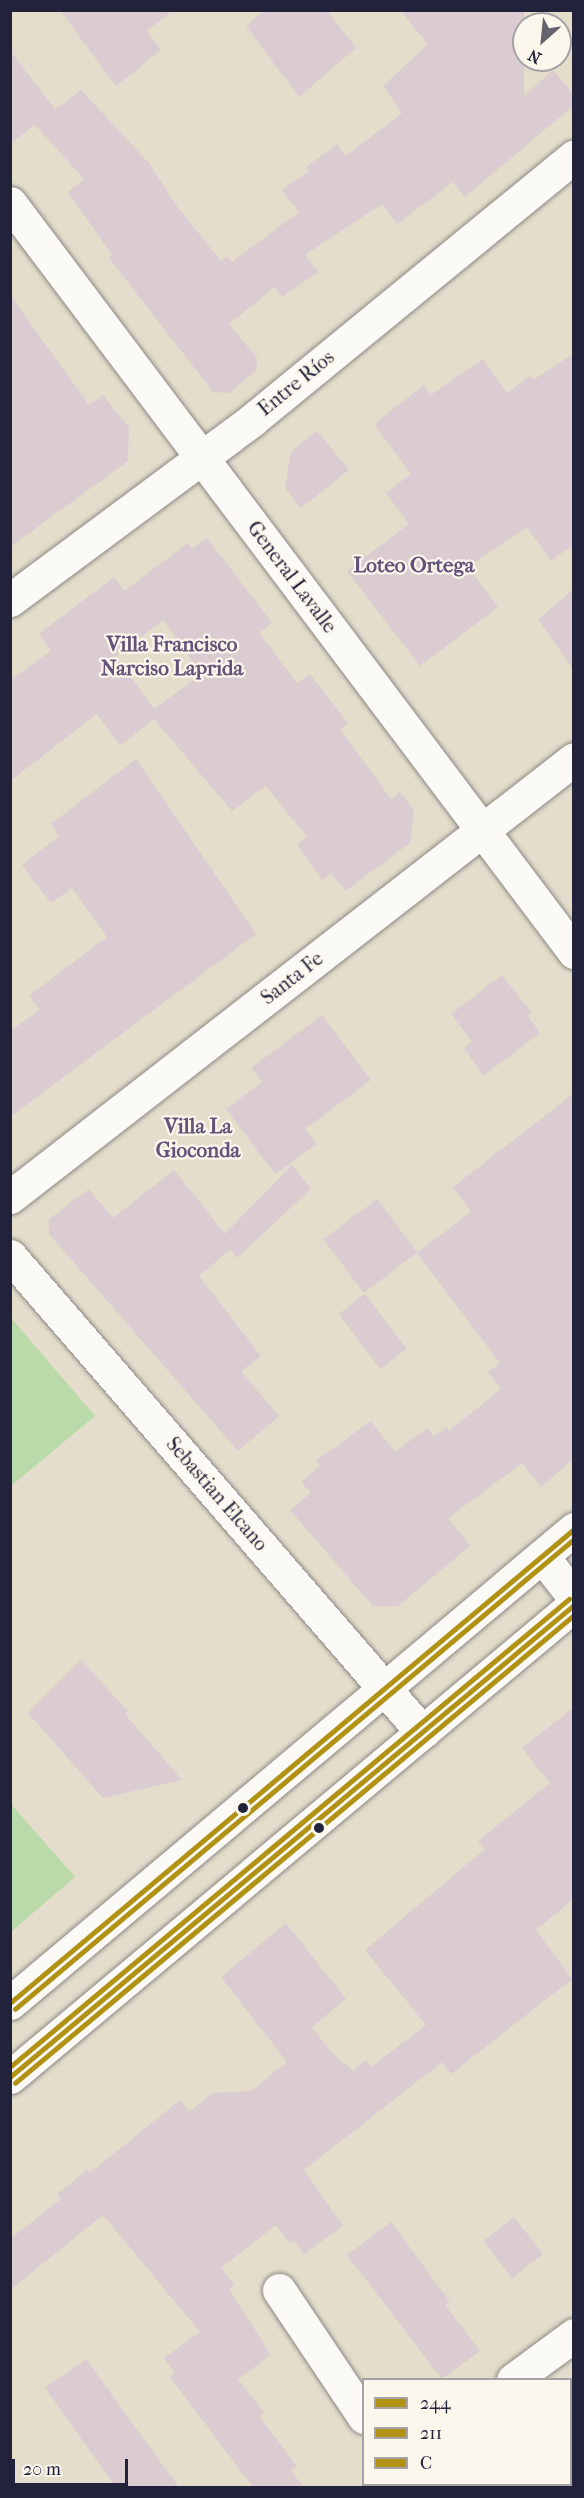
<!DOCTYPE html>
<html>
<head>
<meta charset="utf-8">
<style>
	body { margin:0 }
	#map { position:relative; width:584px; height:2498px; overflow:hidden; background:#e4ddcc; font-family:"IM FELL French Canon",serif }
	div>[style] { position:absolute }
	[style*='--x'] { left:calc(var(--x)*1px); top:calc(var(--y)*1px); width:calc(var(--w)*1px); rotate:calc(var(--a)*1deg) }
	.green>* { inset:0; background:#badaa9 }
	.building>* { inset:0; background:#daccd0; transform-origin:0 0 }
	.roads { filter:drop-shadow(0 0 2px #8d8984) drop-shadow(0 0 2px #8d8984) }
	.minor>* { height:33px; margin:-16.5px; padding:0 16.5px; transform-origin:16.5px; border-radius:16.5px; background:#fbfaf7 }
	.major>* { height:33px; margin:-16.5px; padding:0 16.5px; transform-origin:16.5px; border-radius:16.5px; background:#fbfaf7 }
	.bus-1>* { height:4.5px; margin:-2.25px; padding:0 2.25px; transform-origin:2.25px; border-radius:2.25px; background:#b29215 }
	.bus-2>* { height:4.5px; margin:-2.25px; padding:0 2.25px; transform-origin:2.25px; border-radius:2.25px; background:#b29215 }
	.bus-3>* { height:4.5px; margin:-2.25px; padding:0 2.25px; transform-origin:2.25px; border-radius:2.25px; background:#b29215 }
	.dots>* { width:16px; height:16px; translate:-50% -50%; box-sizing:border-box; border:3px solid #fbf7ec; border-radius:50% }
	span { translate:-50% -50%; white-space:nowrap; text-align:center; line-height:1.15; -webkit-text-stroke:4.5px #fbf7ec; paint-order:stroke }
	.street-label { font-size:20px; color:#22223b }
	.neighbourhood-label { font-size:21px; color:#645278; font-weight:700 }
	.frame { position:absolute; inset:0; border:12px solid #22223b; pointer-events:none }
	.legend { position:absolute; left:362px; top:2378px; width:210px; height:108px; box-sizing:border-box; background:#fbf7ec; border:2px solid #a4a2a5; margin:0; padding:8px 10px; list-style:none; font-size:18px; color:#22223b }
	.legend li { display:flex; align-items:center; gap:12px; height:30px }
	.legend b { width:30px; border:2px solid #a4a2a5 }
	.north { position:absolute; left:512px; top:12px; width:60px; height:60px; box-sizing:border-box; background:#fbf7ec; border:2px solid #a4a2a5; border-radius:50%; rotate:207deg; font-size:16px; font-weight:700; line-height:24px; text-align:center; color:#22223b }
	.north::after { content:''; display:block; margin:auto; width:21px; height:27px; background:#66636e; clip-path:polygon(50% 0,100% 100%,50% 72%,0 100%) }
	.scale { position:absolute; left:12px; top:2459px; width:116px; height:27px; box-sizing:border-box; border:3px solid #22223b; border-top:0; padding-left:8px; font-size:18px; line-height:21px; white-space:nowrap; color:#22223b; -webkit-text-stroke:4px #fbf7ec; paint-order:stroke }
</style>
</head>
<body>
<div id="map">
	<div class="green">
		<i style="clip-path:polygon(11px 1318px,95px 1416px,11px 1486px,10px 1486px)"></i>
		<i style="clip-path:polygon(10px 1803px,75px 1877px,11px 1932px,10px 1932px)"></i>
	</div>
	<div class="building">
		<i style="clip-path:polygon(60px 10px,173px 10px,147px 31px,161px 50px,116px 86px)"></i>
		<i style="clip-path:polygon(266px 10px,327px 10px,356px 48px,299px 97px,246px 26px)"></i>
		<i style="clip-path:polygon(400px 10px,524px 10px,524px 96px,553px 70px,573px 94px,573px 106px,465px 197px,453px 182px,397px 224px,382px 204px,305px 255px,318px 272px,282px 297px,275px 287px,229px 324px,257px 358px,257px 370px,229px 393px,213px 392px,109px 258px,112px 255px,68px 192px,84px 179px,35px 125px,10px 144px,10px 51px,55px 109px,49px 114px,81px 90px,149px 163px,176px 205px,221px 261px,227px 256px,232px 262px,299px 212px,282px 190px,309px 171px,306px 167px,337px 144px,346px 156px,402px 113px,383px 86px,428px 44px)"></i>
		<i style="clip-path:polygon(10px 295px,89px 405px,103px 395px,129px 428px,128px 461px,10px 547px)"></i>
		<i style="clip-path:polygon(573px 354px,573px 545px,551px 561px,527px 527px,468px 567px,498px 607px,420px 666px,347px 571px,409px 524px,386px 493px,411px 474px,374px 424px,424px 385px,431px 395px,483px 359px,507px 393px,530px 376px,533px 380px)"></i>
		<i style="clip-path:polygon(317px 431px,349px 470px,301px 508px,285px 488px,291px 452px)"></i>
		<i style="clip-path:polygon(evenodd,207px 538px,272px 623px,259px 633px,297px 683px,310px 674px,348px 723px,340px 729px,391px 799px,400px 792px,414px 811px,410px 843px,345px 891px,331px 873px,322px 880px,297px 844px,307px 837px,266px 786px,232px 811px,154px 719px,120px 746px,97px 714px,10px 781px,10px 680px,51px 651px,39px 634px,114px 577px,124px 591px,188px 543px,192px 549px,207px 538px,163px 620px,202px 674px,154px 709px,116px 656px,163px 620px)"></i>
		<i style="clip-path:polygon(573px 590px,573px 669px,538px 619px)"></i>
		<i style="clip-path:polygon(136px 759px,256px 934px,10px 1117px,10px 1031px,40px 1010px,29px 996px,107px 937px,72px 888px,51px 903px,22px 865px,59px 836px,51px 824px)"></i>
		<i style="clip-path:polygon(502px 975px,532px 1013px,528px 1016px,540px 1033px,483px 1076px,464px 1048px,472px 1042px,451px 1014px)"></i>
		<i style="clip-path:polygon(322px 1015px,371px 1080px,305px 1129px,317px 1144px,275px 1174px,226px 1109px,262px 1082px,251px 1068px)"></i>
		<i style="clip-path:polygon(573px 1094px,573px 1459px,541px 1487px,522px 1463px,448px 1518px,470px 1546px,398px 1606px,373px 1606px,290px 1510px,311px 1493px,301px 1482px,320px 1466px,316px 1461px,371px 1421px,395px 1452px,427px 1428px,434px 1437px,447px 1427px,449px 1431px,501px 1389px,488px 1372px,500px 1363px,417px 1253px,471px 1212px,453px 1187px)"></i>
		<i style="clip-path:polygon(292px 1165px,311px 1189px,237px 1258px,230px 1250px,199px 1276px,261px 1356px,241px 1371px,279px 1416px,238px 1451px,49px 1234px,49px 1219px,89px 1189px,113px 1218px,174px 1170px,225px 1234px)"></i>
		<i style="left:377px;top:1199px;width:67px;height:67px;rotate:53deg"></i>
		<i style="left:365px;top:1294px;width:69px;height:33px;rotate:53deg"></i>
		<i style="clip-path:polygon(81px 1660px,128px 1711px,125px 1714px,182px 1780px,103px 1798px,28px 1713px)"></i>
		<i style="clip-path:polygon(573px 1708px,573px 1899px,536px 1930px,572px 1979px,451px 2074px,442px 2062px,304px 2170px,343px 2226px,304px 2254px,295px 2241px,290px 2244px,276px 2225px,221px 2268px,234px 2285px,229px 2289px,271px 2355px,238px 2379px,264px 2413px,259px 2416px,297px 2466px,291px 2471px,304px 2487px,253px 2487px,170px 2377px,175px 2373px,164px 2358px,200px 2332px,103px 2215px,10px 2290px,10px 2239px,61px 2199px,57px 2194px,87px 2170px,90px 2173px,180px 2100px,189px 2112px,213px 2093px,251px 2091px,287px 2062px,221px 1977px,286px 1923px,346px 1999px,312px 2027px,333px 2054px,353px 2070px,366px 2060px,371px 2067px,426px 2025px,365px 1950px,485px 1849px,478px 1841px,550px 1783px,522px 1748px)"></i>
		<i style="left:514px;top:2217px;width:47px;height:39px;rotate:52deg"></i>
		<i style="clip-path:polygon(391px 2222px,450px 2302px,445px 2305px,480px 2351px,442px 2379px,347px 2255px)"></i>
		<i style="clip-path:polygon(86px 2359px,148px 2445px,179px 2487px,116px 2487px,45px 2388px)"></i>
	</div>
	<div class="roads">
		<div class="minor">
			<i style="--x:10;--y:203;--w:938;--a:53.02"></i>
			<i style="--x:10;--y:600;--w:302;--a:-36.6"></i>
			<i style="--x:252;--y:420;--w:416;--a:-39.3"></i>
			<i style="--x:10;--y:1197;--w:714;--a:-37.83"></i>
			<i style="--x:10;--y:1256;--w:630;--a:49.12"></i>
			<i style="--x:542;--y:1556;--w:52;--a:52"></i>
			<i style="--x:279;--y:2290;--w:153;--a:56.2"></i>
			<i style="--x:513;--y:2380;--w:76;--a:-36.4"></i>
			<i style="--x:408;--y:2484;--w:4;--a:63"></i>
		</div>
		<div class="major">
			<i style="--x:10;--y:2003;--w:737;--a:-40.04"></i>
			<i style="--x:10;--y:2077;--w:735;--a:-39.93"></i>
		</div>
	</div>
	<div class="bus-1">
		<i style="--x:10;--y:2003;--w:737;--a:-40.04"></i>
		<i style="--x:10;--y:2077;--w:735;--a:-39.93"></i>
	</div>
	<div class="bus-2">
		<i style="--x:15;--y:2009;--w:730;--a:-40.06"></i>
		<i style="--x:15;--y:2083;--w:729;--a:-39.94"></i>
	</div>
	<div class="bus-3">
		<i style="--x:10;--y:2067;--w:729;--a:-39.94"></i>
	</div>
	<div class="dots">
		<i style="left:243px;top:1808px;background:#22223b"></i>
		<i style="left:319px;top:1828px;background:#22223b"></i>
	</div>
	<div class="street-label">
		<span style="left:296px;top:383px;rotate:-39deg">Entre Ríos</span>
		<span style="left:292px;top:577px;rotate:53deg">General Lavalle</span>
		<span style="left:292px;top:978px;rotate:-38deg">Santa Fe</span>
		<span style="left:217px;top:1494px;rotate:49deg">Sebastian Elcano</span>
	</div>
	<div class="neighbourhood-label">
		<span style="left:414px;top:565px">Loteo Ortega</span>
		<span style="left:172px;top:656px">Villa Francisco<br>Narciso Laprida</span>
		<span style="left:198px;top:1138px">Villa La<br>Gioconda</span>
	</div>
	<div class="frame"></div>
	<ul class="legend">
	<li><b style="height:8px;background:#b29215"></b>244</li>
	<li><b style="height:8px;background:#b29215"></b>211</li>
	<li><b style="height:8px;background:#b29215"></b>C</li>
	</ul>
	<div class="north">N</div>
	<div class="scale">20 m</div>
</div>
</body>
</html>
